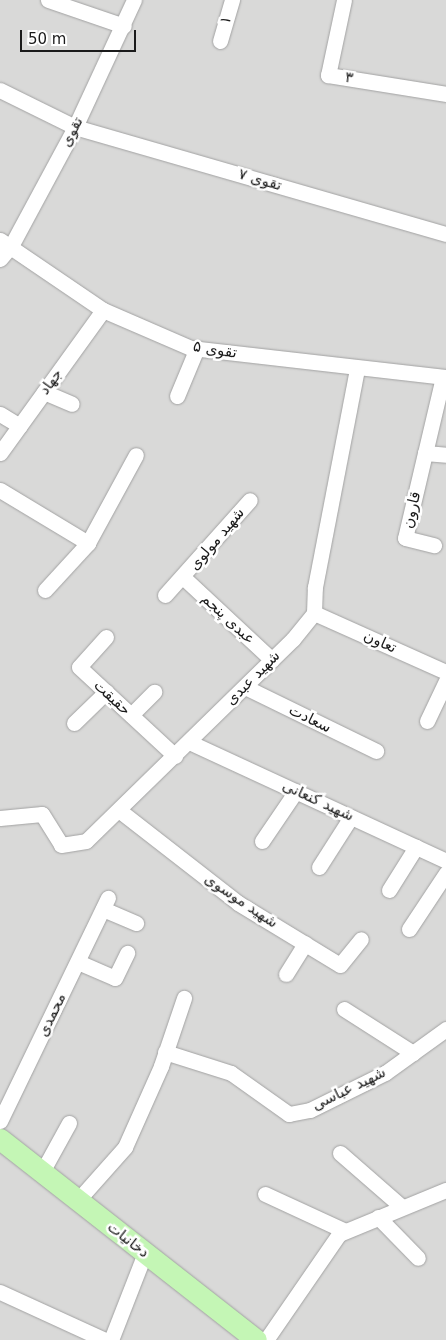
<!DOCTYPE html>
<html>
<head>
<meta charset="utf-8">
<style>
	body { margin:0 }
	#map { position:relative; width:446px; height:1340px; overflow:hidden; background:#e8ece1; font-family:"DejaVu Sans",Vazirmatn,sans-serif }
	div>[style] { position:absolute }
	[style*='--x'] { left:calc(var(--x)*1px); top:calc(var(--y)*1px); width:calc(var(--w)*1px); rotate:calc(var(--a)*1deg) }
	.residential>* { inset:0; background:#d9d9d8; transform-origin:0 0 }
	.roads { filter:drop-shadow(0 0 1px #a2a2a2) drop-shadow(0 0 1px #a2a2a2) }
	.street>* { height:15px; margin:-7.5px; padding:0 7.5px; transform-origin:7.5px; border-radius:7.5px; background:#fff }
	.secondary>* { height:21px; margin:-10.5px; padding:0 10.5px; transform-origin:10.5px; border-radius:10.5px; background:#c4f6b5 }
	span { translate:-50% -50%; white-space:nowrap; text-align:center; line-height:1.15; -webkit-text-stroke:5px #fff; paint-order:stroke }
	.street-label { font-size:15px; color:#1b1b1b }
	.scale { position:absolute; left:20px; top:30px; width:116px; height:22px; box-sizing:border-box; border:2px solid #1b1b1b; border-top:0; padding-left:6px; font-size:15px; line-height:18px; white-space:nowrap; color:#1b1b1b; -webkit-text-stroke:4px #fff; paint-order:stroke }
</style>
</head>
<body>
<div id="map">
	<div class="residential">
		<i style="left:0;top:0;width:446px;height:1340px"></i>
	</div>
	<div class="roads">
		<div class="street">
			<i style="--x:48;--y:0;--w:80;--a:18.9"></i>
			<i style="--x:344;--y:0;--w:77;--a:102"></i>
			<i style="--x:328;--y:75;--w:120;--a:9.1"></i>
			<i style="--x:220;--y:41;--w:43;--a:-73.7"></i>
			<i style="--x:0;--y:90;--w:84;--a:26.3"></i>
			<i style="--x:75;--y:127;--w:386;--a:16.1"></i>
			<i style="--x:0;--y:240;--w:125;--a:34.2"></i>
			<i style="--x:103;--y:310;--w:96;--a:23.4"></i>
			<i style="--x:191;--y:348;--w:257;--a:6.5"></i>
			<i style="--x:0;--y:259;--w:17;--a:-50"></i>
			<i style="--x:11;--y:246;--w:135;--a:-61.7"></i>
			<i style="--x:75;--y:127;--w:140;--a:-65.1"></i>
			<i style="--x:443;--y:377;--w:78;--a:103.3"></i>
			<i style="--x:425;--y:453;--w:21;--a:5"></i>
			<i style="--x:44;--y:392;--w:30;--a:23"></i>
			<i style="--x:177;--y:396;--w:52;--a:-67.4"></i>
			<i style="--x:0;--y:414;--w:23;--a:31"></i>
			<i style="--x:0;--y:453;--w:176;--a:-54.2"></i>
			<i style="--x:425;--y:453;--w:87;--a:103.2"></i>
			<i style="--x:405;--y:538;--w:30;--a:14"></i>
			<i style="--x:0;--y:490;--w:103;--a:31.1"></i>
			<i style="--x:184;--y:578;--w:120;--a:43"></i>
			<i style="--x:45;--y:590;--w:64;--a:-47.5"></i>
			<i style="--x:88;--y:543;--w:100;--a:-61.4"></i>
			<i style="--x:165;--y:595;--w:127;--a:-48.2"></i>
			<i style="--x:314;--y:613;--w:145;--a:24.1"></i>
			<i style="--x:106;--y:637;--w:40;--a:132"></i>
			<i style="--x:79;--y:667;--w:131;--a:42.8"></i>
			<i style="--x:245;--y:687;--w:146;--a:26"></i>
			<i style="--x:131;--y:715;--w:33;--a:-45"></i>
			<i style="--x:427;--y:721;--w:44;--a:-64.6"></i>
			<i style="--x:74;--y:723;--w:45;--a:-44.1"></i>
			<i style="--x:189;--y:742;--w:283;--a:24.8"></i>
			<i style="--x:120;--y:811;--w:150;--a:37.9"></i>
			<i style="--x:238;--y:903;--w:119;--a:31.3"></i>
			<i style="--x:340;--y:965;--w:33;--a:-51"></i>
			<i style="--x:0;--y:818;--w:42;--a:-5.4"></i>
			<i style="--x:42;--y:814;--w:36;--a:58"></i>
			<i style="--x:61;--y:845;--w:25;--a:-9"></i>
			<i style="--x:86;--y:841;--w:289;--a:-44.3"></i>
			<i style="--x:293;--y:639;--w:33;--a:-51"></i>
			<i style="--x:314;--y:613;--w:26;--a:-88"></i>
			<i style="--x:315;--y:587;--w:223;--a:-79.1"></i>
			<i style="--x:262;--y:841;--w:60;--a:-55.8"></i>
			<i style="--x:319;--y:867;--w:59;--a:-57.4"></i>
			<i style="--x:389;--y:890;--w:51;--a:-57.9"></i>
			<i style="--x:103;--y:909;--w:36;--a:23"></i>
			<i style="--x:409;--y:929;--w:67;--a:-56.5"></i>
			<i style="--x:78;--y:962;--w:40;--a:23.4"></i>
			<i style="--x:115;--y:978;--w:28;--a:-64"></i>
			<i style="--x:286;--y:974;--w:36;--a:-58"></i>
			<i style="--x:344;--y:1009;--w:82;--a:32.5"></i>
			<i style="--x:165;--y:1052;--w:69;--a:17.7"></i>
			<i style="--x:231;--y:1073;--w:71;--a:35.3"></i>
			<i style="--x:289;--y:1114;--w:21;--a:-11"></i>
			<i style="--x:310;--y:1110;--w:84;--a:-26.3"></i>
			<i style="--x:385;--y:1073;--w:75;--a:-35.8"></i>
			<i style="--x:0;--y:1121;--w:248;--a:-64.2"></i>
			<i style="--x:340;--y:1153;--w:82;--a:41.1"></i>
			<i style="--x:42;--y:1172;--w:56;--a:-61.1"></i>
			<i style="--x:265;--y:1194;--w:88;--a:24.8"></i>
			<i style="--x:78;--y:1200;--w:71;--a:-48.4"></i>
			<i style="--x:125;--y:1147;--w:89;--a:-66"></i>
			<i style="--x:161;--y:1066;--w:72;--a:-71.3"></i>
			<i style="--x:378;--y:1217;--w:57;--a:45.7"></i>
			<i style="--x:0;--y:1292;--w:115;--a:24.6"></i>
			<i style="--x:111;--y:1340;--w:93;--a:-68.7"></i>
			<i style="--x:266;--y:1340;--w:129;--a:-55.4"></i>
			<i style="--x:339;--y:1234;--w:116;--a:-22.4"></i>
		</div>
		<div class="secondary">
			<i style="--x:0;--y:1139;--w:325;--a:38.1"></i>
		</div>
	</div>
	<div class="street-label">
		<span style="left:226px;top:20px;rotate:-73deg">۱</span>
		<span style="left:349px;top:78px;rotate:9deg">۳</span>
		<span style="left:72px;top:132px;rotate:-63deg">تقوی</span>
		<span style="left:260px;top:180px;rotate:16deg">تقوی ۷</span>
		<span style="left:215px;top:350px;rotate:9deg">تقوی ۵</span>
		<span style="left:51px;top:382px;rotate:-54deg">جهاد</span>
		<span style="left:412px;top:510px;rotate:-77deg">قارون</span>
		<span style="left:217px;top:539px;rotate:-50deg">شهید مولوی</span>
		<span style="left:228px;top:619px;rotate:43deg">عبدی پنجم</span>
		<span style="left:380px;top:642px;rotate:24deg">تعاون</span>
		<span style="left:253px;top:678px;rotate:-45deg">شهید عبدی</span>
		<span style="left:112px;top:698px;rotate:43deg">حقیقت</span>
		<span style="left:310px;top:719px;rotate:26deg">سعادت</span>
		<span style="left:318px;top:801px;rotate:25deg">شهید کنعانی</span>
		<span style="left:241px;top:901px;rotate:34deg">شهید موسوی</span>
		<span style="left:52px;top:1015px;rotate:-64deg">محمدی</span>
		<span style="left:349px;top:1089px;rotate:-26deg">شهید عباسی</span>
		<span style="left:128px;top:1240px;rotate:38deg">دخانیات</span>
	</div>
	<div class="scale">50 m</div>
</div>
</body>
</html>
